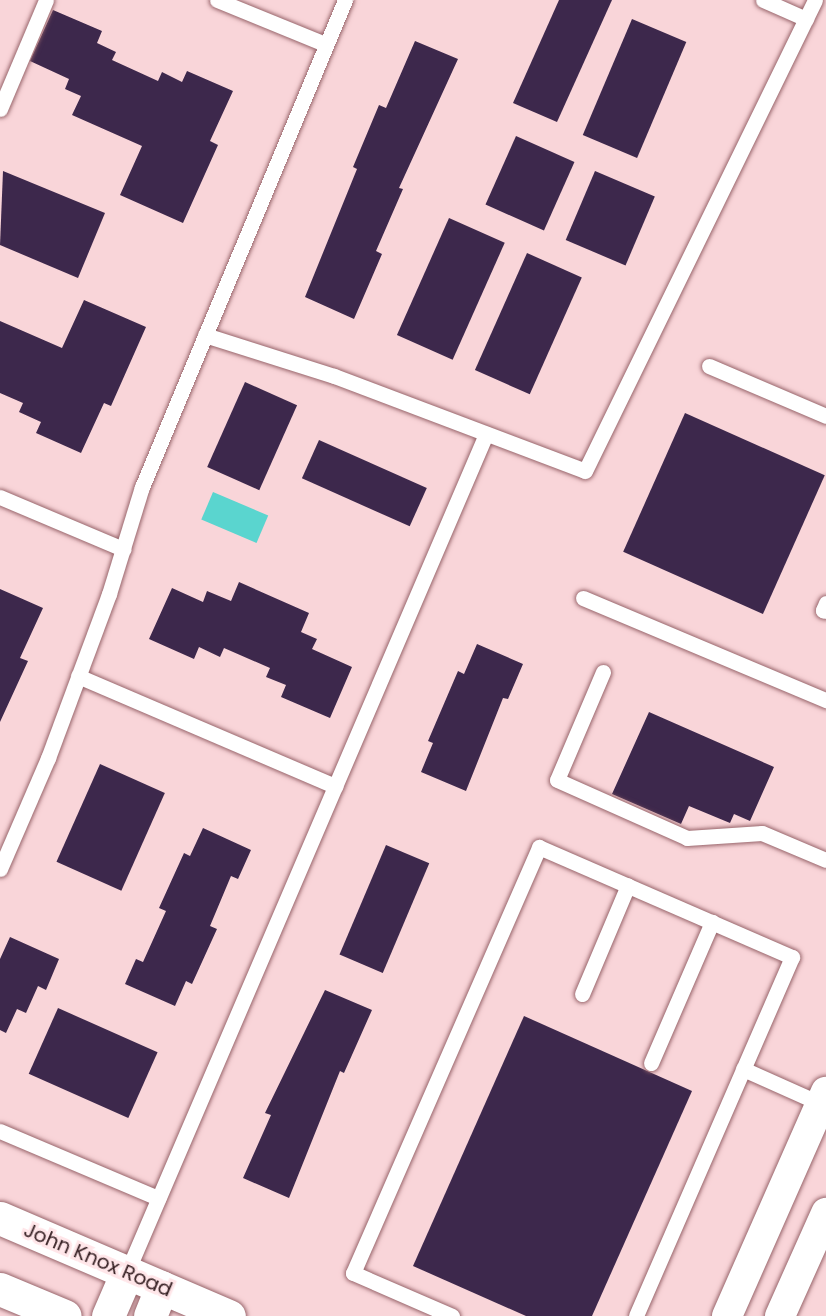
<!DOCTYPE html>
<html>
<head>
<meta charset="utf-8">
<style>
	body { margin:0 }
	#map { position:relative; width:826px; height:1316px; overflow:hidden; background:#f9d5d9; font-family:Poppins,sans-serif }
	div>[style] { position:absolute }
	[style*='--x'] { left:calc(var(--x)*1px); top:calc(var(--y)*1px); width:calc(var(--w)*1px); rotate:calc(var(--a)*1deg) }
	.water>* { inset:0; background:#5ad5cf; transform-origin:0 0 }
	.building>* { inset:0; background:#3d284c; transform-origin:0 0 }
	.roads { filter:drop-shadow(0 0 2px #98656b) drop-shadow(0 0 2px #98656b) }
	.lane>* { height:15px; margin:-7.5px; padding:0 7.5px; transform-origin:7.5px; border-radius:7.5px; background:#fff }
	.street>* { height:30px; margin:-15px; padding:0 15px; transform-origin:15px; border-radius:15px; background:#fff }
	.secondary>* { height:33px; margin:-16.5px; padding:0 16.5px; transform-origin:16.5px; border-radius:16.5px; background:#fff }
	span { translate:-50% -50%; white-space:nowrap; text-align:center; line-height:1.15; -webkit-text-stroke:6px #ffe6e9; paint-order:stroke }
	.street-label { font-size:20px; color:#362023 }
</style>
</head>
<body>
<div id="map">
	<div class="water">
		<i style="left:213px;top:492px;width:60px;height:30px;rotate:23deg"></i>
	</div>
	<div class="building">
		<i style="clip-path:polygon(559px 0,612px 0,557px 122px,513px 103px)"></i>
		<i style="clip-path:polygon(53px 10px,102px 31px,97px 43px,116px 52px,112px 60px,158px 81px,162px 72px,182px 82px,187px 71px,233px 91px,210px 141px,218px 145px,183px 223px,120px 195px,142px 146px,72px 115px,81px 96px,65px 89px,69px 79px,30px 61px)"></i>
		<i style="left:632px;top:19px;width:59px;height:126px;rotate:23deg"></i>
		<i style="clip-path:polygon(415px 41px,458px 59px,399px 188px,403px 189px,376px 251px,382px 254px,354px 319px,305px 297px,357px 169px,353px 167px,379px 105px,386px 108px)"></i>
		<i style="left:516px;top:136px;width:64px;height:75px;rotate:24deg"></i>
		<i style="clip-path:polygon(3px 171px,105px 213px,78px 278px,0 245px)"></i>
		<i style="left:595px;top:171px;width:65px;height:75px;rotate:23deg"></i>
		<i style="left:449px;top:218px;width:61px;height:128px;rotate:24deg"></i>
		<i style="left:527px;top:253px;width:60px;height:128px;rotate:24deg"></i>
		<i style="clip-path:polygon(84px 300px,146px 327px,111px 406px,104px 403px,81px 453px,36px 433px,41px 422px,19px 412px,23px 403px,0 393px,0 321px,62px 348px)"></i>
		<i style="left:245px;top:382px;width:57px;height:93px;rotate:24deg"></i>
		<i style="left:685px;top:413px;width:153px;height:152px;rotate:24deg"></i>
		<i style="left:319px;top:440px;width:118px;height:42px;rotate:24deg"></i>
		<i style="clip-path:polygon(239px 582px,309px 613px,301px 632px,317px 639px,312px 649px,352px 667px,330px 718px,281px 697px,286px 685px,266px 677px,270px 668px,224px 648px,220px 657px,199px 647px,194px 659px,149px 639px,172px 588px,203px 602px,207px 591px,231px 601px)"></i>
		<i style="clip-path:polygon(0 589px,43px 608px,20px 658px,28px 661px,0 722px)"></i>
		<i style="clip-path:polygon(477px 644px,523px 664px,508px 699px,503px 698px,466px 791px,421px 772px,433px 743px,428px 741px,458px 671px,464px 674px)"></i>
		<i style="clip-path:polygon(649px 712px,774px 767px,750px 821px,734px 814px,730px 823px,689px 806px,681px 824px,612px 794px)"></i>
		<i style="left:100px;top:764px;width:71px;height:107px;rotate:24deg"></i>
		<i style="clip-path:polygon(203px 828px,251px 850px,238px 879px,231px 876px,210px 926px,217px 929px,192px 984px,186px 981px,175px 1006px,125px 984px,136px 959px,143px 962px,166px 911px,159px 908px,184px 853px,190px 856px)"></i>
		<i style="left:386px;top:845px;width:47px;height:119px;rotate:23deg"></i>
		<i style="clip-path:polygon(10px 937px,59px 959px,46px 990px,38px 986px,26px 1013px,17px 1009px,6px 1033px,0 1030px,0 959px)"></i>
		<i style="clip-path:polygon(325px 990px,372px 1010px,344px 1073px,340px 1071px,289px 1198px,243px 1178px,271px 1115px,265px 1113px)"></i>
		<i style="left:58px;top:1008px;width:109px;height:72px;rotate:24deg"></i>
		<i style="clip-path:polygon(524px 1016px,692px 1091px,592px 1316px,526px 1316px,413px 1266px)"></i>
	</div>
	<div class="roads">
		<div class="lane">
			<i style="--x:217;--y:0;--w:117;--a:22.2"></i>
			<i style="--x:763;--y:0;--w:47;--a:23.8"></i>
			<i style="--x:0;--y:109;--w:118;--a:-67.1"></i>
			<i style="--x:205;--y:335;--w:135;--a:17.6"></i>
			<i style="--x:334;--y:376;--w:268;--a:20.7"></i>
			<i style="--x:585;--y:471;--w:524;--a:-63.97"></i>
			<i style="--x:709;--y:366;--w:127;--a:23.1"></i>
			<i style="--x:0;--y:497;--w:134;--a:22.9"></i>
			<i style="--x:583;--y:598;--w:264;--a:22.8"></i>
			<i style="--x:826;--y:603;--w:8;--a:113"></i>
			<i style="--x:823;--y:610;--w:3;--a:18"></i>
			<i style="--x:603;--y:672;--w:117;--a:113.1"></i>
			<i style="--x:557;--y:780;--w:142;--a:24"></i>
			<i style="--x:687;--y:838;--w:75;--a:-3.8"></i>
			<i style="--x:762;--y:833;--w:69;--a:22.9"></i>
			<i style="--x:78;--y:676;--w:280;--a:23.2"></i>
			<i style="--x:0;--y:869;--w:121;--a:-66.6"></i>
			<i style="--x:48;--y:758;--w:175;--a:-69.6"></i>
			<i style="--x:109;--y:594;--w:112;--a:-72.9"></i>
			<i style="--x:142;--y:487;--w:528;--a:-67.37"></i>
			<i style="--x:582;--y:994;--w:118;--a:-67.1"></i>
			<i style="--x:651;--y:1063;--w:154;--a:-66.6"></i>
			<i style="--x:743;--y:1069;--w:91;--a:24"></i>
			<i style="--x:0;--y:1131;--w:172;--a:23"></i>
			<i style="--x:127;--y:1272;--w:912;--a:-66.81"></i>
			<i style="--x:452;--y:1316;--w:108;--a:-156.5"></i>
			<i style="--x:353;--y:1273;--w:465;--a:-66.4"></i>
			<i style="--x:539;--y:847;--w:276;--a:23.5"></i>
			<i style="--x:792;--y:957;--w:391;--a:113.5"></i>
		</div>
		<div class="street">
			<i style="--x:727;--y:1316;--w:245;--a:-66.2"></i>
			<i style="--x:780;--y:1316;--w:113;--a:-65.9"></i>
		</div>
		<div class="secondary">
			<i style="--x:0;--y:1218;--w:249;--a:23.2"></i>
			<i style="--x:0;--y:1289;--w:70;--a:22.6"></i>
			<i style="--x:108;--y:1316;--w:48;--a:-66.6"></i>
			<i style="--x:150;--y:1316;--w:31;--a:-68"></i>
		</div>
	</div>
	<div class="street-label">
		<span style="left:98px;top:1260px;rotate:23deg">John Knox Road</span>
	</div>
</div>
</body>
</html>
